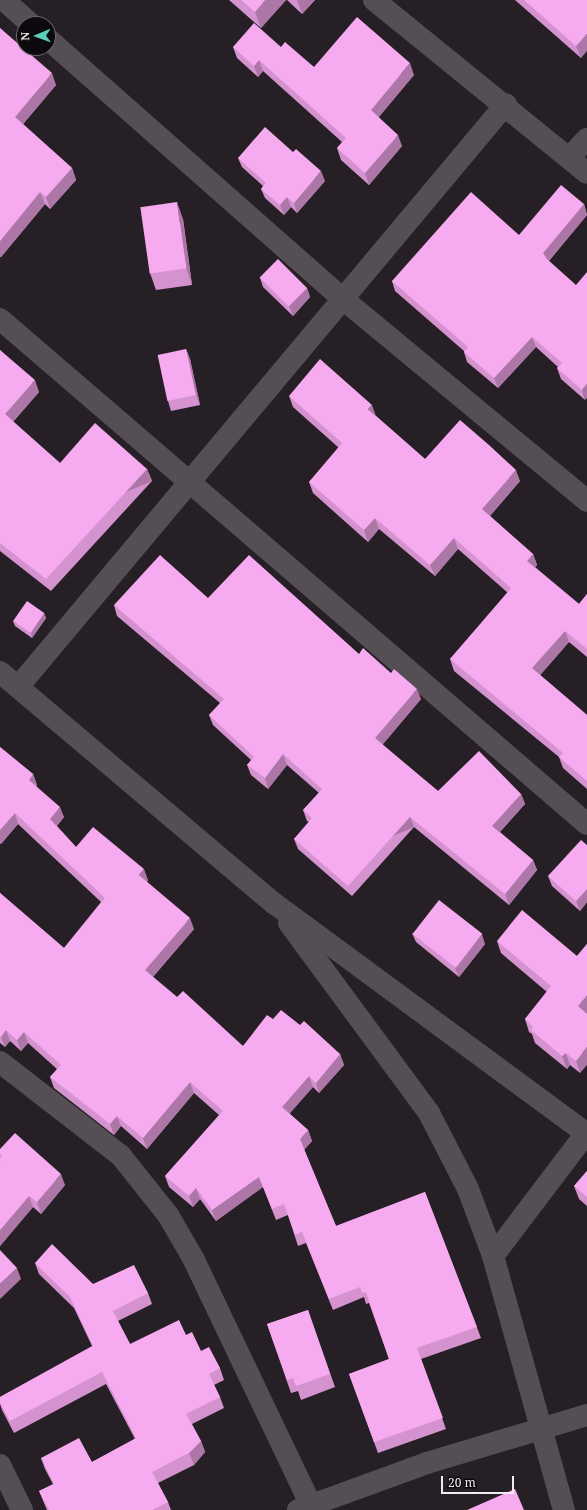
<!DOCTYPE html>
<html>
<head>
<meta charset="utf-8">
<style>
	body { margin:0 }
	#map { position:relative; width:587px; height:1510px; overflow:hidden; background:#261f25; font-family:"Noto Serif",serif }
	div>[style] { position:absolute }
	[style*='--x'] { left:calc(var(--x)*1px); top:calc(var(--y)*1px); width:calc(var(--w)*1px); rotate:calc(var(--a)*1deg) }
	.minor>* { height:22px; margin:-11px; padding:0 11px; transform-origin:11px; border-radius:11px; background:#554e54 }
	.wall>* { inset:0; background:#d492ce }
	.shaded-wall>* { inset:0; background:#ac77a7; transform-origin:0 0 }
	.building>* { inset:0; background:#f6aaef; transform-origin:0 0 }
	span { translate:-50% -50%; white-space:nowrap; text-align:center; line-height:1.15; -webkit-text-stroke:4px #0d0a0d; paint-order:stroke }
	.north { position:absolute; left:16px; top:16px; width:40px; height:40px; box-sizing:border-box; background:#0d0a0d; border:1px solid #686467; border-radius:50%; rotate:268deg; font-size:11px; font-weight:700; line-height:16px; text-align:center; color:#f0ebef }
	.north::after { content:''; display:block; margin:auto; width:14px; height:18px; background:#5dceb9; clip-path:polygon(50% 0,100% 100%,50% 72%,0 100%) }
	.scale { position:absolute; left:441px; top:1476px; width:73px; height:18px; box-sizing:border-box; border:2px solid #f0ebef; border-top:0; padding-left:5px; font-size:12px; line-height:14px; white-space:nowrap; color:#f0ebef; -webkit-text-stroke:3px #0d0a0d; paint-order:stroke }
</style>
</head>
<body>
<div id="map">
	<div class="minor">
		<i style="--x:4;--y:0;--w:36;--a:42"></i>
		<i style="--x:374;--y:0;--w:274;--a:39.1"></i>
		<i style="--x:48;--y:39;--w:393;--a:41.4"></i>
		<i style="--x:343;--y:299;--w:317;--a:39.6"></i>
		<i style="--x:569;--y:158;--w:26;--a:-47"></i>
		<i style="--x:0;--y:319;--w:774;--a:40.71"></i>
		<i style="--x:0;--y:672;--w:360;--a:40.2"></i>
		<i style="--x:275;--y:904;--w:388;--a:36.4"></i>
		<i style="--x:18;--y:687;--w:760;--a:-50.07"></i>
		<i style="--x:289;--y:923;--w:236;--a:53.6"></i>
		<i style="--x:429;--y:1113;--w:85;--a:62.8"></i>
		<i style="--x:468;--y:1189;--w:72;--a:69.5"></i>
		<i style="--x:493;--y:1256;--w:264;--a:74.4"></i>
		<i style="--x:0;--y:1062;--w:153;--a:37.8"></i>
		<i style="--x:121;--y:1156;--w:75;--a:51.5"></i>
		<i style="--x:168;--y:1215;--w:50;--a:59.8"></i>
		<i style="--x:193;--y:1258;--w:279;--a:64.5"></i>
		<i style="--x:493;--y:1256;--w:156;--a:-52.8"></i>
		<i style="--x:0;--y:1465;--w:50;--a:63.9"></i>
		<i style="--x:298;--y:1510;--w:137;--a:-20"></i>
		<i style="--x:427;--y:1463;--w:167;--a:-16.7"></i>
	</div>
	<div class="wall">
		<i style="clip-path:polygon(229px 0,286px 0,261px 28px)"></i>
		<i style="clip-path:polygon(287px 0,315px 0,302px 14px)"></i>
		<i style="clip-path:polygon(515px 0,587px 0,581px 58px)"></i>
		<i style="clip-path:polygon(0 28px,56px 85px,23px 124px,72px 168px,76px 180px,50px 209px,45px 204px,1px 257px,0 257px)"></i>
		<i style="clip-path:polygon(233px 47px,281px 47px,314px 67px,414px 75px,378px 117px,402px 146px,369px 185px,341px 160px,337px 148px,342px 142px,263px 71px,258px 77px,237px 58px)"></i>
		<i style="clip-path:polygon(238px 158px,325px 181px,297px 213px,291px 207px,284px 215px,265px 198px,261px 189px,263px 186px,242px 167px)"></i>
		<i style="clip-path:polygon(584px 204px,587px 215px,549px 261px,585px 400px,561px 379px,557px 368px,558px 367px,536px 347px,498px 388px,467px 362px,464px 352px,464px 351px,395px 291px,392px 281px,519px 235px)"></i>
		<i style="clip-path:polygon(183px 219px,192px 285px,156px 290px,150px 273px)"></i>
		<i style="clip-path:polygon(260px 278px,307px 288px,310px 297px,293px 316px,263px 287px)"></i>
		<i style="clip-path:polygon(186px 349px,190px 359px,200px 405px,171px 411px,168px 401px)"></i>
		<i style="clip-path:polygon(0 350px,39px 392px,13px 422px,60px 463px,147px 469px,152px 481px,51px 591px,0 551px,0 552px)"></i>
		<i style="clip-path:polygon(289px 396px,376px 416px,425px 459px,520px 481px,490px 516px,533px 554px,537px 565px,535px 567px,579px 604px,587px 594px,587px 657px,569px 642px,540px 675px,587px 715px,587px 789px,563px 768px,559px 757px,454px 671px,450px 659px,508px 593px,458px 549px,435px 576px,379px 529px,368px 542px,313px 493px,309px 482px,339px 448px,293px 407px)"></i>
		<i style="clip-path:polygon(208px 598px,359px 654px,421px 699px,382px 745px,438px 791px,521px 794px,525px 804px,500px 832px,533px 860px,537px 870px,509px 905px,414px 827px,352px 896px,298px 849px,294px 839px,309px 822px,307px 821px,303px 810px,319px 793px,287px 765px,268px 789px,251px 775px,247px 765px,251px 760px,213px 725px,209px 715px,220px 703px,117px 616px,114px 605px)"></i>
		<i style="clip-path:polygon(44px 613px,46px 618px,32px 638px,15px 626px,13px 621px)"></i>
		<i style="clip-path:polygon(0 747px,33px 774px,37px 785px,36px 786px,64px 817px,57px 826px,76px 847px,148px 880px,147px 882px,194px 929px,153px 977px,177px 997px,243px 1046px,273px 1019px,300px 1025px,340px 1054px,344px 1065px,319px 1093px,313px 1087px,289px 1113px,308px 1130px,312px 1141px,304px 1150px,336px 1226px,425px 1192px,481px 1338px,421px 1359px,446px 1429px,378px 1453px,349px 1374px,389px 1359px,369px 1303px,366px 1304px,364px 1297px,333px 1310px,306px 1243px,298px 1246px,288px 1215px,276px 1220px,263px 1187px,216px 1221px,200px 1199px,193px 1207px,169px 1187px,165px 1176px,219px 1115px,194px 1093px,147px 1149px,121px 1126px,114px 1135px,54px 1088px,50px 1077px,57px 1069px,28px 1043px,21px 1051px,10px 1041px,5px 1047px,0 1043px,0 893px,64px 948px,101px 902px,18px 824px,1px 844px,0 843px)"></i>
		<i style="clip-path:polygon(587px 845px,587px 902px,580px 911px,552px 886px,548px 876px)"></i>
		<i style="clip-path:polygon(412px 933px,485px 944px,459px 977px,416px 942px)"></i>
		<i style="clip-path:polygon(497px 941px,577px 956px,587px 944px,587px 1013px,580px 1073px,570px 1065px,567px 1069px,535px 1043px,532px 1034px,529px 1032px,525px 1019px,547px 992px,501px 953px)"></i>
		<i style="clip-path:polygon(0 1149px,65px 1185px,41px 1214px,33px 1207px,0 1246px)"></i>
		<i style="clip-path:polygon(587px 1171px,587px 1206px,579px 1199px,574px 1186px)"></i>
		<i style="clip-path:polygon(35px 1263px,93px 1284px,148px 1293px,152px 1304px,118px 1321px,130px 1344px,186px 1335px,201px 1351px,220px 1368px,224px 1380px,214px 1385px,220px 1397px,224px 1408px,192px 1424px,201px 1441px,205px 1452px,194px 1465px,158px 1483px,168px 1502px,171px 1510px,47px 1510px,44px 1503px,39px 1491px,53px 1484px,45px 1469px,41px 1458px,92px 1462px,135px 1439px,106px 1384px,14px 1433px,2px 1410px,0 1404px,0 1397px,92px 1346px,74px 1308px,39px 1274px)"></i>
		<i style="clip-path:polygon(308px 1310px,335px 1387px,301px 1400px,298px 1391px,291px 1393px,267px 1324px)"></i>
	</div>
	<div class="shaded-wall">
		<i style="clip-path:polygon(265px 0,286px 0,261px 28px,255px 12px)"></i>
		<i style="clip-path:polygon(297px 0,315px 0,302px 14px)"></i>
		<i style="clip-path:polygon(587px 34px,587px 51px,581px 58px,576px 46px)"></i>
		<i style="clip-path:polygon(259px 60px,263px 71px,258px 77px,254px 66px)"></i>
		<i style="clip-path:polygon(410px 63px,414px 75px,375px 122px,371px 110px)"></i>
		<i style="clip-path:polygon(52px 73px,56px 85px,19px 129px,15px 117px)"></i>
		<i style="clip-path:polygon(398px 135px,402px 146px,369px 185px,365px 173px)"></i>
		<i style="clip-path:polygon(72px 168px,76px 180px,50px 209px,46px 197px)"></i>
		<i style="clip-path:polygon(321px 171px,325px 181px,297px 213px,294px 203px)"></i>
		<i style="clip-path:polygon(40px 192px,45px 204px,1px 257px,0 256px,0 241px)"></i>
		<i style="clip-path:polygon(287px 197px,291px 207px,284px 215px,280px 205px)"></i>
		<i style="clip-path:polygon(177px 202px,183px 219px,192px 285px,186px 268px)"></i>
		<i style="clip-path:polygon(584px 204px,587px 215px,547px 263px,543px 253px)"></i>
		<i style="clip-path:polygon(307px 288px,310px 297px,293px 316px,289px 306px)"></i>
		<i style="clip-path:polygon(532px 337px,536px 347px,498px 388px,494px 378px)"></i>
		<i style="clip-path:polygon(186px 349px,190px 359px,200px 405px,196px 395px)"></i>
		<i style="clip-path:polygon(35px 380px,39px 392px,9px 426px,5px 414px)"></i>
		<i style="clip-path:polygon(587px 384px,587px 398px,585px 400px,582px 390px)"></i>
		<i style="clip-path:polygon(372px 405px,376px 416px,368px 409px)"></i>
		<i style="left:147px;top:469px;width:13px;height:149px;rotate:67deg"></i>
		<i style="clip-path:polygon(516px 470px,520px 481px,486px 520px,482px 509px)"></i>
		<i style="clip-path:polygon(375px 518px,379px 529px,368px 542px,364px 530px)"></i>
		<i style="clip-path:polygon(454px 538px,458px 549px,435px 576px,430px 565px)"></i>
		<i style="clip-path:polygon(533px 554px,537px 565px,531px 572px,527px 561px)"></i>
		<i style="clip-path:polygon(44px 613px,46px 618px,32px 638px,31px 633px)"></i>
		<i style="clip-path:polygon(565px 631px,569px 642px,536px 680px,532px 668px)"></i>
		<i style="clip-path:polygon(417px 689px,421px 699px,379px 749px,375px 738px)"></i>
		<i style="clip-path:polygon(283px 754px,287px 765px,268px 789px,265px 778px)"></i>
		<i style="clip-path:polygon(33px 774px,37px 785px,32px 790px,29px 780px)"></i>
		<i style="clip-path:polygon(521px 794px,525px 804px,496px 836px,492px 826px)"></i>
		<i style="clip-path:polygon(60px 807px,64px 817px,54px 829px,50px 819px)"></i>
		<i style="clip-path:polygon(15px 813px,18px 824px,1px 844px,0 841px,0 830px)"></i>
		<i style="left:410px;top:817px;width:11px;height:93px;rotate:68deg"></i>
		<i style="clip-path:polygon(533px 860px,537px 870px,509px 905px,505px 894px)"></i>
		<i style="clip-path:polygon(144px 869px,148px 880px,143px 886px,139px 875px)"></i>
		<i style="clip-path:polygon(587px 889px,587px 902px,580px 911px,576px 901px)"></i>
		<i style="clip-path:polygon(190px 918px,194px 929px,149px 981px,145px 970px)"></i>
		<i style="clip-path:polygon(482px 934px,485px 944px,459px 977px,455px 968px)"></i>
		<i style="clip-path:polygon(587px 995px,587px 1013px,582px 1019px,578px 1006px)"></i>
		<i style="clip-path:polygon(6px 1030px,10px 1041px,5px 1047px,1px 1037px)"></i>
		<i style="clip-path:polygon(24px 1032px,28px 1043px,21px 1051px,17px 1040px)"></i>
		<i style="clip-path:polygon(587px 1047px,587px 1065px,580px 1073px,576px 1061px)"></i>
		<i style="clip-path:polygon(566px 1053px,570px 1065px,567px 1069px,562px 1056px)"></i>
		<i style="clip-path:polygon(340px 1054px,344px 1065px,319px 1093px,316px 1083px)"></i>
		<i style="clip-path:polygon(309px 1076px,313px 1087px,286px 1118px,282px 1107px)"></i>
		<i style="clip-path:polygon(190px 1082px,194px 1093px,147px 1149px,143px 1138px)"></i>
		<i style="clip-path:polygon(117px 1116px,121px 1126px,114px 1135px,110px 1124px)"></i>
		<i style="clip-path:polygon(308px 1130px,312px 1141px,304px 1150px,300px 1139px)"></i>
		<i style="clip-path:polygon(61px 1174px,65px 1185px,41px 1214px,37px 1202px)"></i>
		<i style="clip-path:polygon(259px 1177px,263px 1187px,216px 1221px,212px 1210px)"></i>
		<i style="clip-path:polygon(196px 1188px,200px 1199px,193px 1207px,189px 1196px)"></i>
		<i style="clip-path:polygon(29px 1196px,33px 1207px,0 1246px,0 1230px)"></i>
		<i style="clip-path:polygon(17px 1268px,21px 1279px,0 1299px,0 1284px)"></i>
		<i style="clip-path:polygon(201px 1441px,205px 1452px,194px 1465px,189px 1453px)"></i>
	</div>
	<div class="building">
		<i style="clip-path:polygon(241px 0,265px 0,255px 12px)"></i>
		<i style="clip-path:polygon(524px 0,587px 0,587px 34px,576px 46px)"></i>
		<i style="clip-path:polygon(357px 17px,410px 63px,371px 110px,398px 135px,365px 173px,337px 148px,346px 138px,259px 60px,254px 66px,233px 47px,254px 23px,281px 47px,285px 42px,314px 67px)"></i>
		<i style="clip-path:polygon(0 28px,52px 73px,15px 117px,72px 168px,46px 197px,40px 192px,0 241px)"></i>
		<i style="clip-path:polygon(265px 127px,293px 152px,296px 149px,321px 171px,294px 203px,287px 197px,280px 205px,261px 189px,266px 183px,238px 158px)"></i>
		<i style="clip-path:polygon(561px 185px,584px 204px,543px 253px,547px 259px,576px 285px,587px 272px,587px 384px,582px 390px,557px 368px,562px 363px,532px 337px,494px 378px,464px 352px,468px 347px,392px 281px,471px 192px,519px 235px)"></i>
		<i style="left:177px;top:202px;width:67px;height:37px;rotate:82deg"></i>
		<i style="left:278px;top:259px;width:41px;height:26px;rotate:45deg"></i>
		<i style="left:186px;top:349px;width:47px;height:29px;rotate:78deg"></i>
		<i style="clip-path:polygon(0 350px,35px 380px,5px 414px,60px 463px,95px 423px,147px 469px,46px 579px,0 543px)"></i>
		<i style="clip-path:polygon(320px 359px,372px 405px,368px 409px,425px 459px,460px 420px,489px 445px,516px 470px,482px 509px,533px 554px,527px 561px,579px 604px,587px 594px,587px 649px,565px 631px,532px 668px,587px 715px,587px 781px,559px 757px,563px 753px,450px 659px,511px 588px,454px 538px,430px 565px,375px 518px,364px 530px,309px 482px,342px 443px,289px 396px)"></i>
		<i style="clip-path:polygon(160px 555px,208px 598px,249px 555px,359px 654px,363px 648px,391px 673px,394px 669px,417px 689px,375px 738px,438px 791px,479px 751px,521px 794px,492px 826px,533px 860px,505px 894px,410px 817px,348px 886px,294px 839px,312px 818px,303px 810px,322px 789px,283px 754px,265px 778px,247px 765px,254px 757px,209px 715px,224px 699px,114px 605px)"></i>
		<i style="left:27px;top:601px;width:21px;height:24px;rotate:35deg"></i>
		<i style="clip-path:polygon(0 747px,33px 774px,29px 780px,60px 807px,50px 819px,76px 847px,93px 827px,144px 869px,139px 875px,190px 918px,145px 970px,177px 997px,183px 991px,243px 1046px,267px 1015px,273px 1019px,281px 1010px,300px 1025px,304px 1021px,340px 1054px,316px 1083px,309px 1076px,282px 1107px,308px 1130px,300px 1139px,336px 1226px,425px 1192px,477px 1327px,417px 1348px,443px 1418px,374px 1442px,349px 1374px,389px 1359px,366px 1292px,362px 1293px,360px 1287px,329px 1299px,302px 1232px,295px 1235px,284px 1204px,272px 1209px,259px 1177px,212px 1210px,196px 1188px,189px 1196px,165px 1176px,223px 1111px,190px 1082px,143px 1138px,117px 1116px,110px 1124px,50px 1077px,61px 1065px,24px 1032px,17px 1040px,6px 1030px,1px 1037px,0 1036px,0 893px,64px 948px,105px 898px,15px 813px,0 830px)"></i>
		<i style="clip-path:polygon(581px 840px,587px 845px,587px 889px,576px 901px,548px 876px)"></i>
		<i style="left:439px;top:900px;width:55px;height:43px;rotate:38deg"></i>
		<i style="clip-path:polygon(522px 910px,577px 956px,587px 944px,587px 995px,578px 1006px,587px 1014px,587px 1047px,576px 1061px,566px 1053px,562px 1056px,531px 1030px,533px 1027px,525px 1019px,551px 986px,497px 941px)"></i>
		<i style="clip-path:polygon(15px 1133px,61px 1174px,37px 1202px,29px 1196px,0 1230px,0 1168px,1px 1167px,0 1167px,0 1158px,2px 1156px,0 1154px,0 1149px)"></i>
		<i style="clip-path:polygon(587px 1171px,587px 1197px,574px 1186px)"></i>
		<i style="clip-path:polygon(52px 1244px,93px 1284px,134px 1265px,148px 1293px,113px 1311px,130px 1344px,179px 1320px,186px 1335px,192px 1332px,201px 1351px,209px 1347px,220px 1368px,209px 1374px,220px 1397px,186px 1414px,201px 1441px,189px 1453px,152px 1472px,168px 1502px,152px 1510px,49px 1510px,39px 1491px,54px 1484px,41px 1458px,79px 1438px,92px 1462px,136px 1438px,102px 1372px,10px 1421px,0 1403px,0 1397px,93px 1346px,70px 1297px,35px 1263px)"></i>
		<i style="clip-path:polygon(0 1250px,17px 1268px,0 1284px)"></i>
		<i style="clip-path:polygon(308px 1310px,330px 1374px,296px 1386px,293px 1378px,287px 1380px,267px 1324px)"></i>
		<i style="clip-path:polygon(515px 1489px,524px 1510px,467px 1510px)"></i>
	</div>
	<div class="north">N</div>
	<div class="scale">20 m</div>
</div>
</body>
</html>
